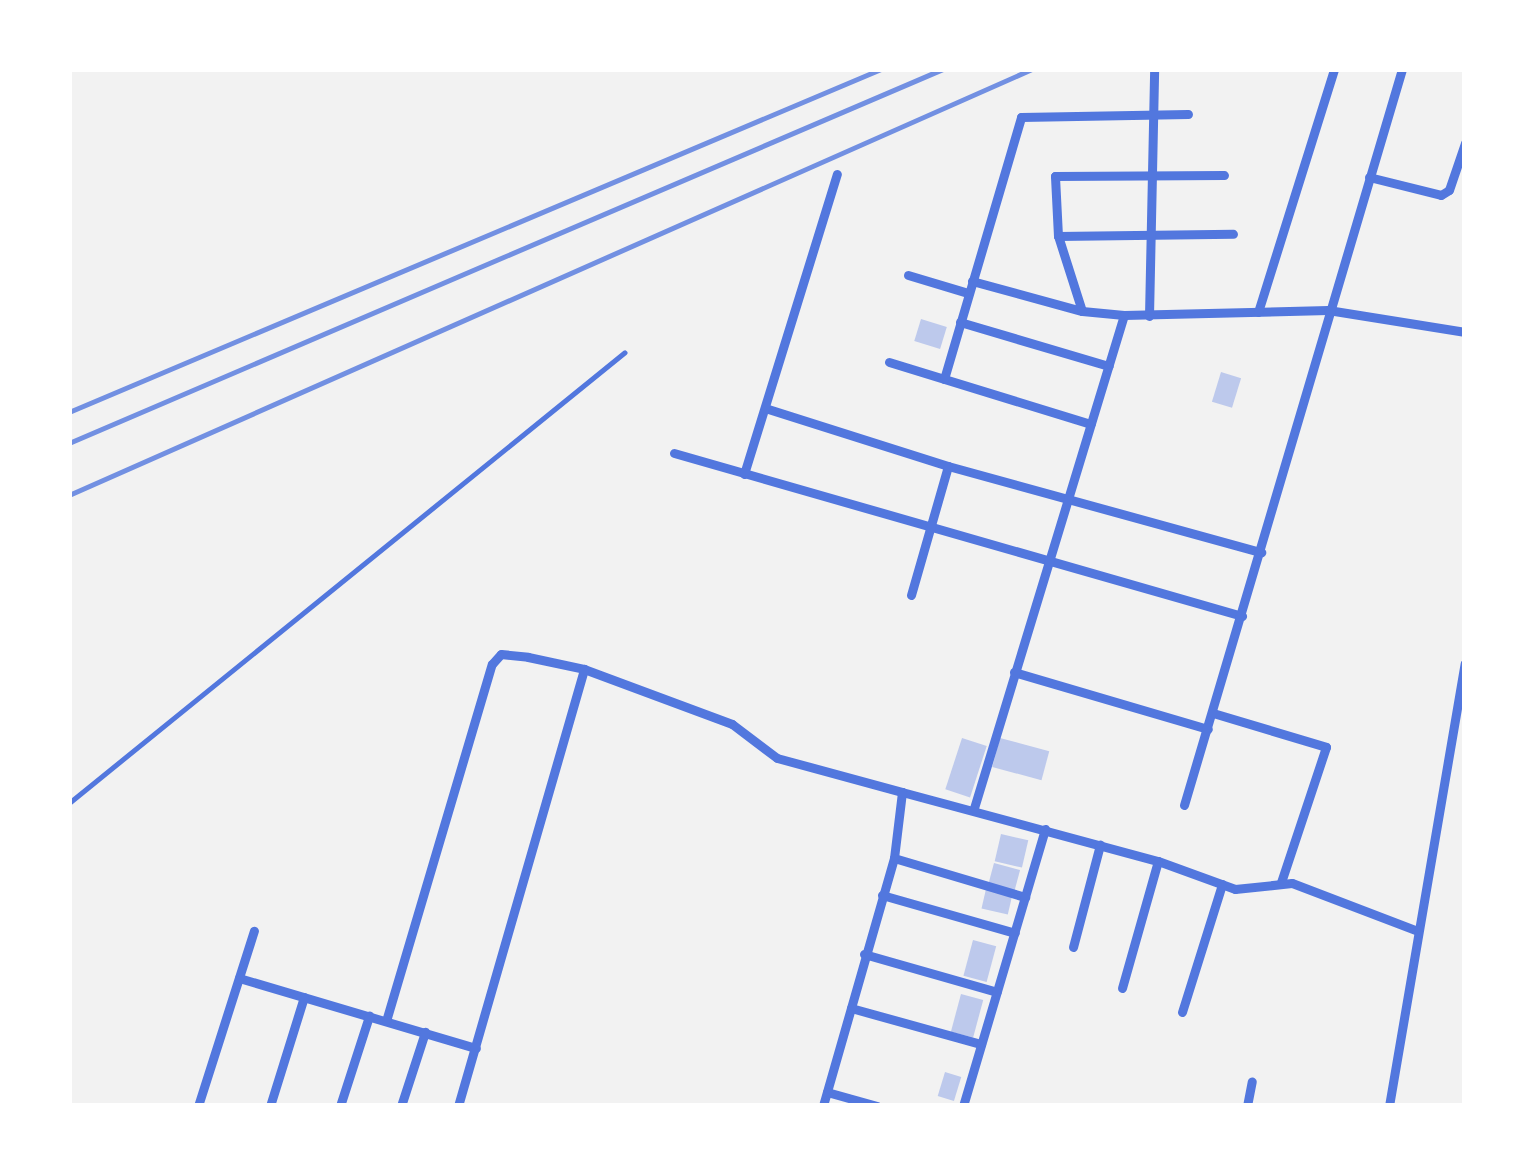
<!DOCTYPE html>
<html>
<head>
<meta charset="utf-8">
<style>
	body { margin:0 }
	#map { position:relative; width:1534px; height:1175px; overflow:hidden; background:#f2f2f2; font-family:Bitter,serif }
	div>[style] { position:absolute }
	[style*='--x'] { left:calc(var(--x)*1px); top:calc(var(--y)*1px); width:calc(var(--w)*1px); rotate:calc(var(--a)*1deg) }
	.building>* { inset:0; background:#bdc9ec; transform-origin:0 0 }
	.service>* { height:4.5px; margin:-2.25px; padding:0 2.25px; transform-origin:2.25px; border-radius:2.25px; background:#5277de }
	.minor>* { height:9px; margin:-4.5px; padding:0 4.5px; transform-origin:4.5px; border-radius:4.5px; background:#5277de }
	.rail>* { height:4.5px; margin:-2.25px; padding:0 2.25px; transform-origin:2.25px; border-radius:2.25px; background:#7290e2 }
	span { translate:-50% -50%; white-space:nowrap; text-align:center; line-height:1.15; -webkit-text-stroke:12px #fff; paint-order:stroke }
	.frame { position:absolute; inset:0; border:72px solid #fff; pointer-events:none }
</style>
</head>
<body>
<div id="map">
	<div class="building">
		<i style="left:921px;top:319px;width:27px;height:23px;rotate:17deg"></i>
		<i style="left:1221px;top:372px;width:21px;height:31px;rotate:17deg"></i>
		<i style="left:962px;top:738px;width:26px;height:54px;rotate:18deg"></i>
		<i style="left:1000px;top:738px;width:51px;height:30px;rotate:15deg"></i>
		<i style="left:1001px;top:834px;width:28px;height:28px;rotate:13deg"></i>
		<i style="left:994px;top:863px;width:27px;height:24px;rotate:15deg"></i>
		<i style="left:986px;top:889px;width:27px;height:20px;rotate:13deg"></i>
		<i style="left:973px;top:940px;width:24px;height:37px;rotate:15deg"></i>
		<i style="left:961px;top:994px;width:23px;height:39px;rotate:15deg"></i>
		<i style="left:945px;top:1072px;width:17px;height:25px;rotate:17deg"></i>
	</div>
	<div class="service">
		<i style="--x:69;--y:803;--w:715;--a:-39.04"></i>
	</div>
	<div class="minor">
		<i style="--x:1369;--y:177;--w:74;--a:14"></i>
		<i style="--x:1441;--y:195;--w:9;--a:-32"></i>
		<i style="--x:1449;--y:190;--w:50;--a:-71.2"></i>
		<i style="--x:1058;--y:236;--w:175;--a:-0.7"></i>
		<i style="--x:908;--y:275;--w:63;--a:16.7"></i>
		<i style="--x:972;--y:281;--w:114;--a:15.3"></i>
		<i style="--x:1082;--y:311;--w:42;--a:5.4"></i>
		<i style="--x:1124;--y:315;--w:204;--a:-1.4"></i>
		<i style="--x:1328;--y:310;--w:139;--a:9.1"></i>
		<i style="--x:1082;--y:311;--w:79;--a:-107.7"></i>
		<i style="--x:1058;--y:236;--w:60;--a:-92.9"></i>
		<i style="--x:1055;--y:176;--w:169;--a:-0.3"></i>
		<i style="--x:1258;--y:312;--w:255;--a:-72.6"></i>
		<i style="--x:1149;--y:316;--w:247;--a:-88.8"></i>
		<i style="--x:960;--y:322;--w:155;--a:16.5"></i>
		<i style="--x:889;--y:362;--w:211;--a:17.1"></i>
		<i style="--x:944;--y:379;--w:273;--a:-73.6"></i>
		<i style="--x:1021;--y:117;--w:167;--a:-1"></i>
		<i style="--x:765;--y:408;--w:192;--a:17.6"></i>
		<i style="--x:948;--y:466;--w:325;--a:15.4"></i>
		<i style="--x:674;--y:453;--w:591;--a:16.01"></i>
		<i style="--x:744;--y:474;--w:314;--a:-72.8"></i>
		<i style="--x:911;--y:595;--w:134;--a:-74"></i>
		<i style="--x:1014;--y:672;--w:202;--a:16.4"></i>
		<i style="--x:1213;--y:713;--w:118;--a:16.7"></i>
		<i style="--x:1326;--y:747;--w:142;--a:108.4"></i>
		<i style="--x:902;--y:792;--w:265;--a:15.1"></i>
		<i style="--x:1158;--y:861;--w:82;--a:20"></i>
		<i style="--x:1235;--y:889;--w:57;--a:-6"></i>
		<i style="--x:1292;--y:883;--w:135;--a:20.9"></i>
		<i style="--x:1184;--y:805;--w:768;--a:-73.5"></i>
		<i style="--x:974;--y:808;--w:515;--a:-73.08"></i>
		<i style="--x:894;--y:858;--w:137;--a:16.6"></i>
		<i style="--x:882;--y:895;--w:138;--a:15.9"></i>
		<i style="--x:1073;--y:947;--w:106;--a:-75.2"></i>
		<i style="--x:864;--y:954;--w:138;--a:15.9"></i>
		<i style="--x:239;--y:978;--w:247;--a:16.5"></i>
		<i style="--x:1122;--y:988;--w:132;--a:-74.2"></i>
		<i style="--x:851;--y:1008;--w:135;--a:15.5"></i>
		<i style="--x:1182;--y:1012;--w:134;--a:-72.6"></i>
		<i style="--x:386;--y:1021;--w:372;--a:-73.5"></i>
		<i style="--x:492;--y:664;--w:13;--a:-48"></i>
		<i style="--x:501;--y:654;--w:27;--a:6"></i>
		<i style="--x:528;--y:657;--w:57;--a:12.1"></i>
		<i style="--x:584;--y:669;--w:158;--a:20.4"></i>
		<i style="--x:732;--y:724;--w:56;--a:37.1"></i>
		<i style="--x:777;--y:758;--w:130;--a:15.2"></i>
		<i style="--x:902;--y:792;--w:66;--a:96.9"></i>
		<i style="--x:894;--y:858;--w:258;--a:106"></i>
		<i style="--x:827;--y:1092;--w:52;--a:15.6"></i>
		<i style="--x:198;--y:1106;--w:184;--a:-72.3"></i>
		<i style="--x:270;--y:1106;--w:114;--a:-72.7"></i>
		<i style="--x:340;--y:1106;--w:95;--a:-72.1"></i>
		<i style="--x:401;--y:1106;--w:78;--a:-72"></i>
		<i style="--x:458;--y:1106;--w:455;--a:-73.9"></i>
		<i style="--x:963;--y:1106;--w:289;--a:-73.5"></i>
		<i style="--x:1247;--y:1106;--w:25;--a:-79"></i>
		<i style="--x:1389;--y:1106;--w:449;--a:-80.3"></i>
	</div>
	<div class="rail">
		<i style="--x:69;--y:412;--w:881;--a:-22.9"></i>
		<i style="--x:69;--y:443;--w:951;--a:-23.17"></i>
		<i style="--x:69;--y:495;--w:1053;--a:-23.86"></i>
	</div>
	<div class="frame"></div>
</div>
</body>
</html>
